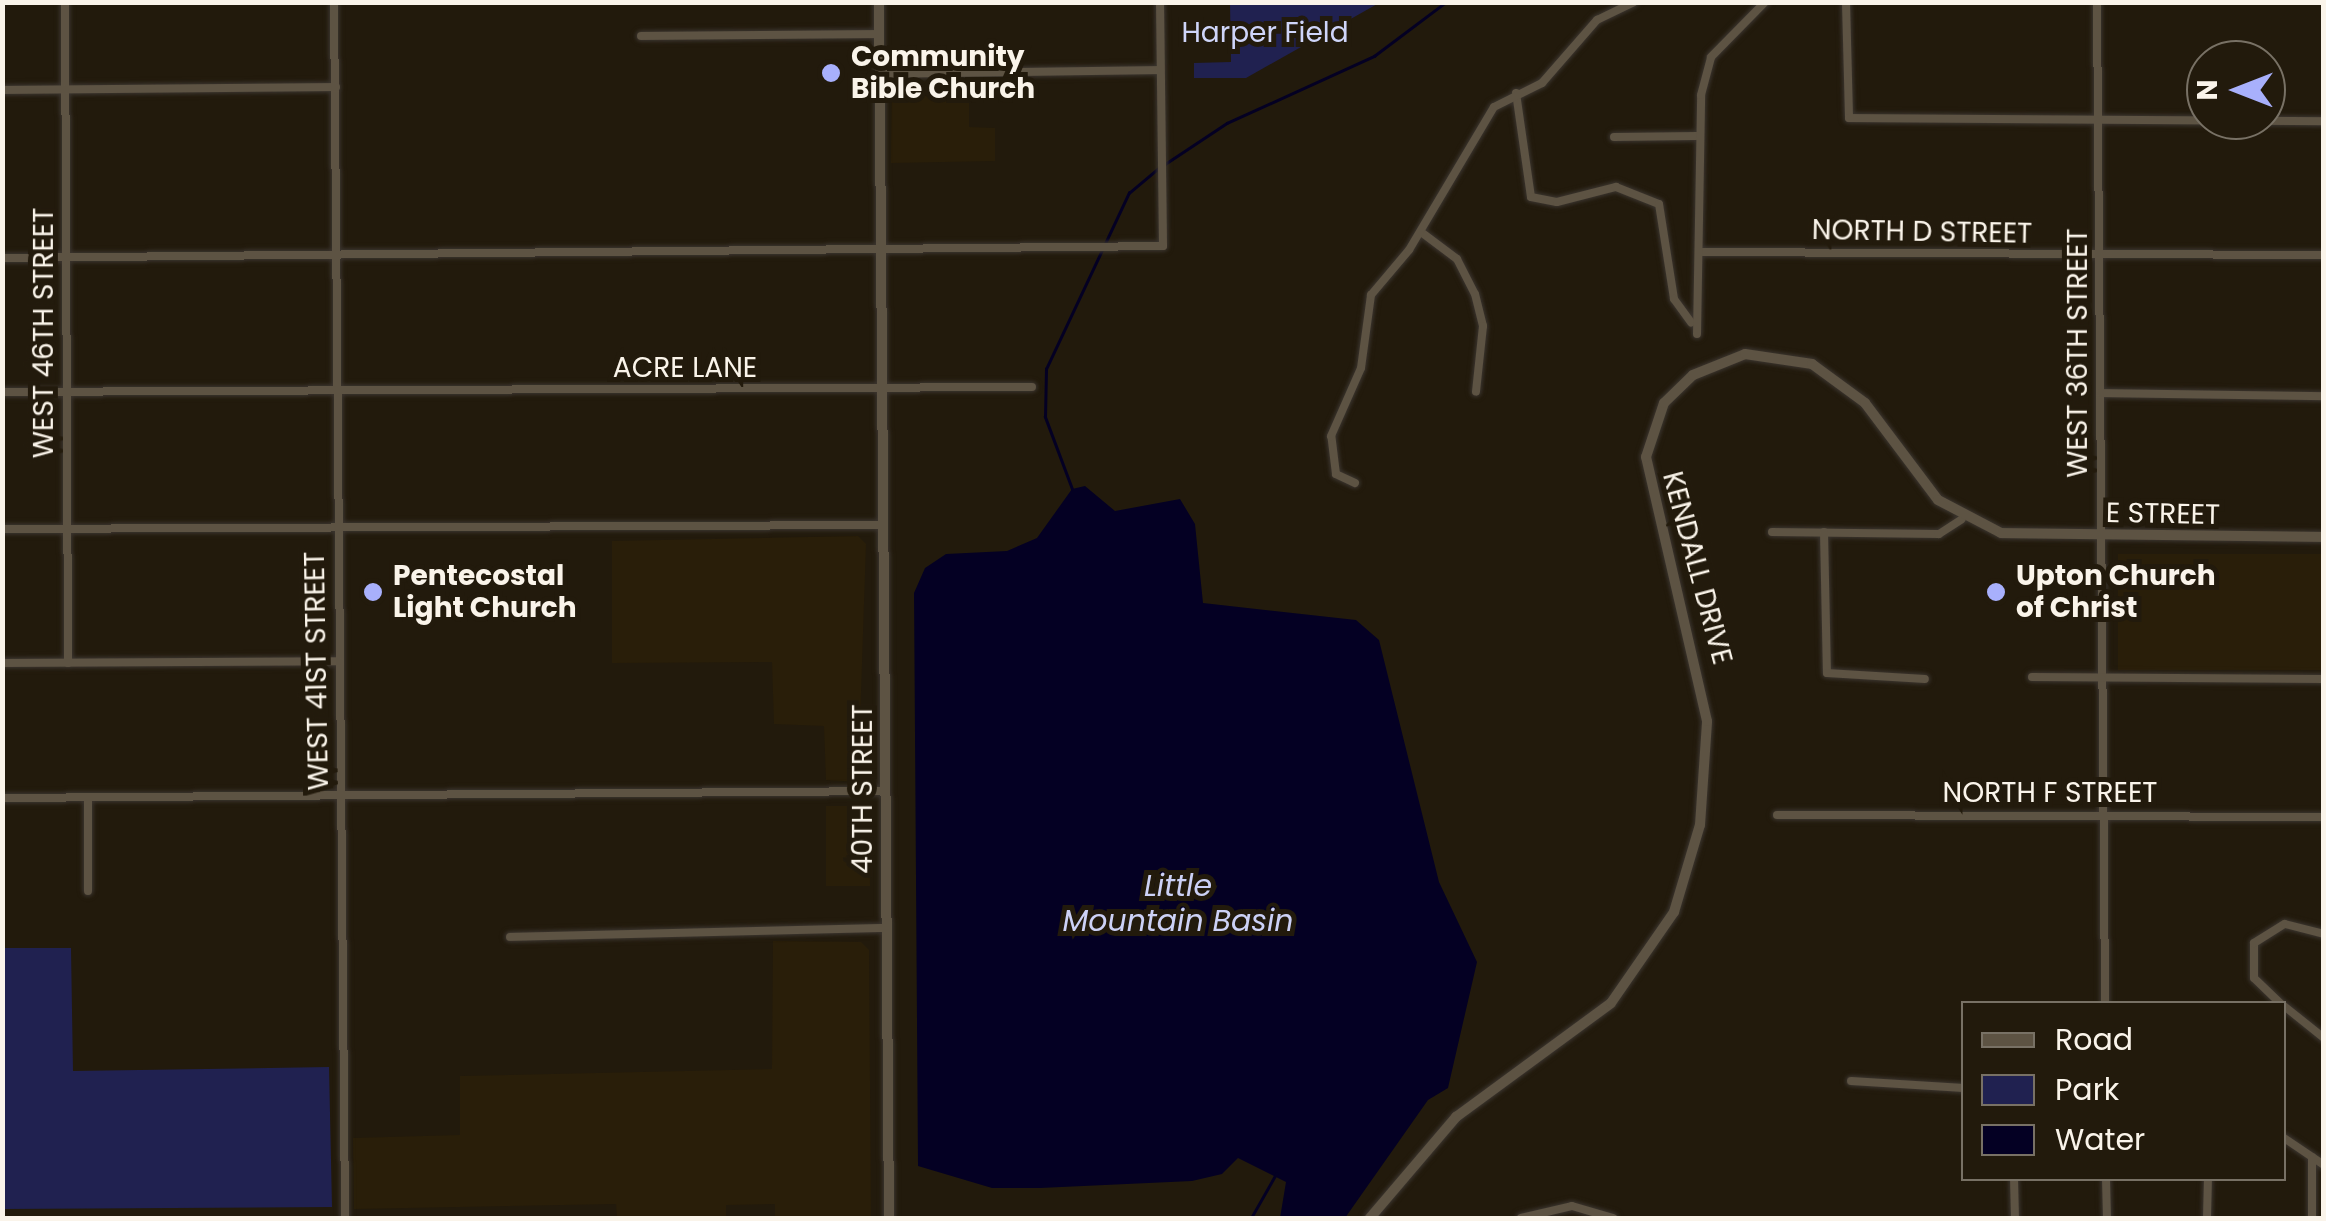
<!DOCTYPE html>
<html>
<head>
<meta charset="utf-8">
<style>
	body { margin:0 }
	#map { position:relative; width:2326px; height:1221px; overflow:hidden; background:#221a0c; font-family:Poppins,sans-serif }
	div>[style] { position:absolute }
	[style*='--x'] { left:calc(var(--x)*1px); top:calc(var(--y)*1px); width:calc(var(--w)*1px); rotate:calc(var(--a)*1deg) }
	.built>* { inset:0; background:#291e09; transform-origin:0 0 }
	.green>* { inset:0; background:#202150 }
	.water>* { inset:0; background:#040023 }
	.stream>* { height:2.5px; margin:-1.25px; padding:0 1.25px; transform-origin:1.25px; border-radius:1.25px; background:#040023 }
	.roads { filter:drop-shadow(0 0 2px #3b352f) drop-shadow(0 0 2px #3b352f) }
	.street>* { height:8px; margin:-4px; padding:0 4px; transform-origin:4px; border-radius:4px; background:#5d5343 }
	.secondary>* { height:10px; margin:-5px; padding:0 5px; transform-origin:5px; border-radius:5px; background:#5d5343 }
	.dots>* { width:28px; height:28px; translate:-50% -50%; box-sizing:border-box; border:5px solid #221a0c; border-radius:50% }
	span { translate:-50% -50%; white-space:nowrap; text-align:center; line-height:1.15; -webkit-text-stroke:10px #221a0c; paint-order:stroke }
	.park-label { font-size:28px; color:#cfd5f9 }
	.poi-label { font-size:28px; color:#faf4ea; font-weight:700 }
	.left { translate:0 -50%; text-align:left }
	.street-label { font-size:28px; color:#faf4ea }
	.water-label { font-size:30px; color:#ccd1f6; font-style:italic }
	.frame { position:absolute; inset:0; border:5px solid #faf4ea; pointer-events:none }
	.legend { position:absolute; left:1961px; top:1001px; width:325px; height:180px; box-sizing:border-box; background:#221a0c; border:2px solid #787165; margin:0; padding:12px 18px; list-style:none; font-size:30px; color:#faf4ea }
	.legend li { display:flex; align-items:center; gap:20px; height:50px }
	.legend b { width:50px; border:2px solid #787165 }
	.north { position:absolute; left:2186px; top:40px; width:100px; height:100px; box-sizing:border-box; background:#221a0c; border:2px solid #787165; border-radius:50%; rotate:270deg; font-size:28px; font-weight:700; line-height:40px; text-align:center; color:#faf4ea }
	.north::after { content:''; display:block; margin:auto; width:35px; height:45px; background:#a8b0fc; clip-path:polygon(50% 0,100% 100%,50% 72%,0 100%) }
</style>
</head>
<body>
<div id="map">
	<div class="built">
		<i style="clip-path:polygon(969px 82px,969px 127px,995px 128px,995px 161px,891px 163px,892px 82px)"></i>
		<i style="clip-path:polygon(858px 536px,866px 544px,858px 782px,826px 780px,824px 726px,774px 724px,772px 662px,612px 663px,612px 541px)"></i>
		<i style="left:2118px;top:554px;width:205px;height:116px"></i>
		<i style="clip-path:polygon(826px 806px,861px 806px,869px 815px,870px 886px,826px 886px)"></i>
		<i style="clip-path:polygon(773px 941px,861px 942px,869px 950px,871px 1218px,775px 1218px,775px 1204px,726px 1205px,726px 1218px,617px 1218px,616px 1204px,354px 1209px,353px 1138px,460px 1135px,460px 1076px,772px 1069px)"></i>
	</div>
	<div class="green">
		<i style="clip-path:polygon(1230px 3px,1230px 2px,1379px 3px,1246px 78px,1194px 78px,1194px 63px,1231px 62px)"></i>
		<i style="clip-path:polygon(3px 948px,71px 948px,73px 1071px,329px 1067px,332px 1207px,3px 1209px)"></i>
	</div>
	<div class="water">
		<i style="clip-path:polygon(1085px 486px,1115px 511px,1180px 499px,1195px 524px,1203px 603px,1356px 620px,1379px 640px,1439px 882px,1477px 962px,1448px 1088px,1428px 1100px,1345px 1218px,1280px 1218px,1286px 1182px,1238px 1158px,1222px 1174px,1192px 1181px,1040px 1188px,992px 1188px,918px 1166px,914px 593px,925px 568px,946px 554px,1007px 551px,1037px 538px,1072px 489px)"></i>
	</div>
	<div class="stream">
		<i style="--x:1165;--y:164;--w:74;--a:-33.5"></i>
		<i style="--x:1227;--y:123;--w:162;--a:-24.5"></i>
		<i style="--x:1374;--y:56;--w:90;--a:-36.9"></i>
		<i style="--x:1072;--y:489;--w:77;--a:-110.6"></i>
		<i style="--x:1045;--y:417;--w:48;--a:-88.8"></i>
		<i style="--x:1046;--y:369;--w:195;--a:-64.8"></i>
		<i style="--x:1129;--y:193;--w:38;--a:-40"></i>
		<i style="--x:1251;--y:1218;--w:51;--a:-60.4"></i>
	</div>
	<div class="roads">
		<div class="street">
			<i style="--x:65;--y:2;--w:661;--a:89.74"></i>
			<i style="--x:334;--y:2;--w:1216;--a:89.48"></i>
			<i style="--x:1846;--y:2;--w:116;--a:88.5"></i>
			<i style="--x:1849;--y:118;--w:475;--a:0.4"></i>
			<i style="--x:2097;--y:2;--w:1002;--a:89.54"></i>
			<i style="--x:641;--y:36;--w:238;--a:-0.5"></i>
			<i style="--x:879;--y:74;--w:281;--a:-0.8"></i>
			<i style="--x:2;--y:90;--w:334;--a:-0.5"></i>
			<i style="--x:1516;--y:93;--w:105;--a:81.8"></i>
			<i style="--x:1531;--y:197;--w:26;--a:11"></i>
			<i style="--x:1557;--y:202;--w:61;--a:-14.3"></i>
			<i style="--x:1616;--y:187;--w:46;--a:21.6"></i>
			<i style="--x:1659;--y:204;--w:96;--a:81"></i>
			<i style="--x:1674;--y:299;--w:29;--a:54"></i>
			<i style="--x:1614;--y:137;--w:83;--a:-0.7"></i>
			<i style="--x:1421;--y:232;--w:45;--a:36.9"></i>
			<i style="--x:1457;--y:259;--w:39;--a:63"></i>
			<i style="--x:1475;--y:294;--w:33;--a:76"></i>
			<i style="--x:1483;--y:326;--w:66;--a:96.1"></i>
			<i style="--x:1700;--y:252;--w:624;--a:0.28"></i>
			<i style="--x:2;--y:258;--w:1161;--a:-0.59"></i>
			<i style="--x:1163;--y:246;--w:244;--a:-90.7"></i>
			<i style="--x:1697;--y:334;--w:239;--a:-89"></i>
			<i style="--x:1701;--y:95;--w:39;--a:-75"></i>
			<i style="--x:1711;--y:57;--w:77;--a:-45.5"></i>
			<i style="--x:2;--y:392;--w:1030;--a:-0.28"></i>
			<i style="--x:2100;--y:393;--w:224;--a:0.8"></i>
			<i style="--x:1355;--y:483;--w:21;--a:-155"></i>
			<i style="--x:1336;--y:474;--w:38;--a:-97"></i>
			<i style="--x:1331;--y:436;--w:74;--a:-66.2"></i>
			<i style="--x:1361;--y:368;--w:74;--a:-82.2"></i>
			<i style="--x:1371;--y:295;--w:59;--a:-49.8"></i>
			<i style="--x:1409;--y:250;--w:166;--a:-59.3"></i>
			<i style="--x:1494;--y:107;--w:54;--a:-26.6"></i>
			<i style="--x:1542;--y:83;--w:84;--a:-48.9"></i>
			<i style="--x:1597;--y:20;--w:41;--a:-25.9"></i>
			<i style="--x:2;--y:529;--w:878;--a:-0.26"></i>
			<i style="--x:1772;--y:532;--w:167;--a:0.7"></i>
			<i style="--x:1939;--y:534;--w:27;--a:-33"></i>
			<i style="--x:1824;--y:532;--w:141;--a:88.8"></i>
			<i style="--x:1827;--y:673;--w:98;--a:3.5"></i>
			<i style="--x:2;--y:663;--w:338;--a:-0.3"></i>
			<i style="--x:2032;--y:677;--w:292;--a:0.4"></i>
			<i style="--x:88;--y:797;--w:94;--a:90"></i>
			<i style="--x:2;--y:798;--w:883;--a:-0.45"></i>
			<i style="--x:1777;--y:815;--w:547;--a:0.21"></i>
			<i style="--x:510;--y:937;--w:377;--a:-1.4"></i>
			<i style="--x:2281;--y:1004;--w:37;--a:-136"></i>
			<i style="--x:2254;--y:978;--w:35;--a:-90"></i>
			<i style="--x:2254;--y:943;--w:36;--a:-32"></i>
			<i style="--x:2285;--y:924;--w:40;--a:14.4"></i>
			<i style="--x:2284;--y:1006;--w:51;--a:38.7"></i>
			<i style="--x:1851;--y:1081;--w:113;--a:3.5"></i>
			<i style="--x:2284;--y:1138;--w:48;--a:34"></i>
			<i style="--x:2014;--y:1178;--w:40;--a:88.6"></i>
			<i style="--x:2106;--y:1178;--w:40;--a:88.6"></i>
			<i style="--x:1521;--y:1218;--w:52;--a:-13.2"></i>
			<i style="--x:1572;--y:1206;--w:43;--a:16.3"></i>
			<i style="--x:2207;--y:1218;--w:40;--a:-88.6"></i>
			<i style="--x:2312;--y:1218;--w:61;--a:-90"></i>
		</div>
		<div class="secondary">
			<i style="--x:879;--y:2;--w:1216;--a:89.53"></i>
			<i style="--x:1370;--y:1218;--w:133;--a:-49.6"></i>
			<i style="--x:1456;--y:1117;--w:192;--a:-36.3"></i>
			<i style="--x:1611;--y:1003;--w:111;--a:-55.3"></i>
			<i style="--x:1674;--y:912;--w:91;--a:-73.4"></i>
			<i style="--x:1700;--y:825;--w:104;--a:-86.1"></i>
			<i style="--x:1707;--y:721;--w:271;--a:-103"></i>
			<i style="--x:1646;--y:457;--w:57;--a:-71.6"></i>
			<i style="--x:1664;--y:403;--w:40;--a:-44"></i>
			<i style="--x:1693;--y:375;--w:56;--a:-22"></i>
			<i style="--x:1745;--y:354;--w:68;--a:8.5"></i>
			<i style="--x:1812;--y:364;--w:66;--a:36.3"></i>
			<i style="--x:1865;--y:403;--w:121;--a:53"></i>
			<i style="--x:1938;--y:500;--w:71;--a:27.6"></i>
			<i style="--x:2001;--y:533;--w:323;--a:0.7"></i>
		</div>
	</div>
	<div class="dots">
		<i style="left:831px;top:73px;background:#a8b0fc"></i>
		<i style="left:373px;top:592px;background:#a8b0fc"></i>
		<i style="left:1996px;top:592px;background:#a8b0fc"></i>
	</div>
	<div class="park-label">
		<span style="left:1265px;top:33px">Harper Field</span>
	</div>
	<div class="poi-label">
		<span class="left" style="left:851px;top:73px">Community<br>Bible Church</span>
		<span class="left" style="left:393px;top:592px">Pentecostal<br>Light Church</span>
		<span class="left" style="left:2016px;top:592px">Upton Church<br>of Christ</span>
	</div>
	<div class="street-label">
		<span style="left:1922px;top:232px;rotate:1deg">NORTH D STREET</span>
		<span style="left:44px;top:333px;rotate:-90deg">WEST 46TH STREET</span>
		<span style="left:2078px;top:353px;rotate:-90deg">WEST 36TH STREET</span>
		<span style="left:685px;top:368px">ACRE LANE</span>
		<span style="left:2163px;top:514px;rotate:1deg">E STREET</span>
		<span style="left:1697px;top:568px;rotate:75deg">KENDALL DRIVE</span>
		<span style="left:317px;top:671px;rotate:-91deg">WEST 41ST STREET</span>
		<span style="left:863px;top:789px;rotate:-90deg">40TH STREET</span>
		<span style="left:2050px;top:793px">NORTH F STREET</span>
	</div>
	<div class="water-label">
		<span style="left:1178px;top:903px">Little<br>Mountain Basin</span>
	</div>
	<div class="frame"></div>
	<ul class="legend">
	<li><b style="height:12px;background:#5d5343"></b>Road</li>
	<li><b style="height:28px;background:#202150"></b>Park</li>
	<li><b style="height:28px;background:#040023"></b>Water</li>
	</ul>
	<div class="north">N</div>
</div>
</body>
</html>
